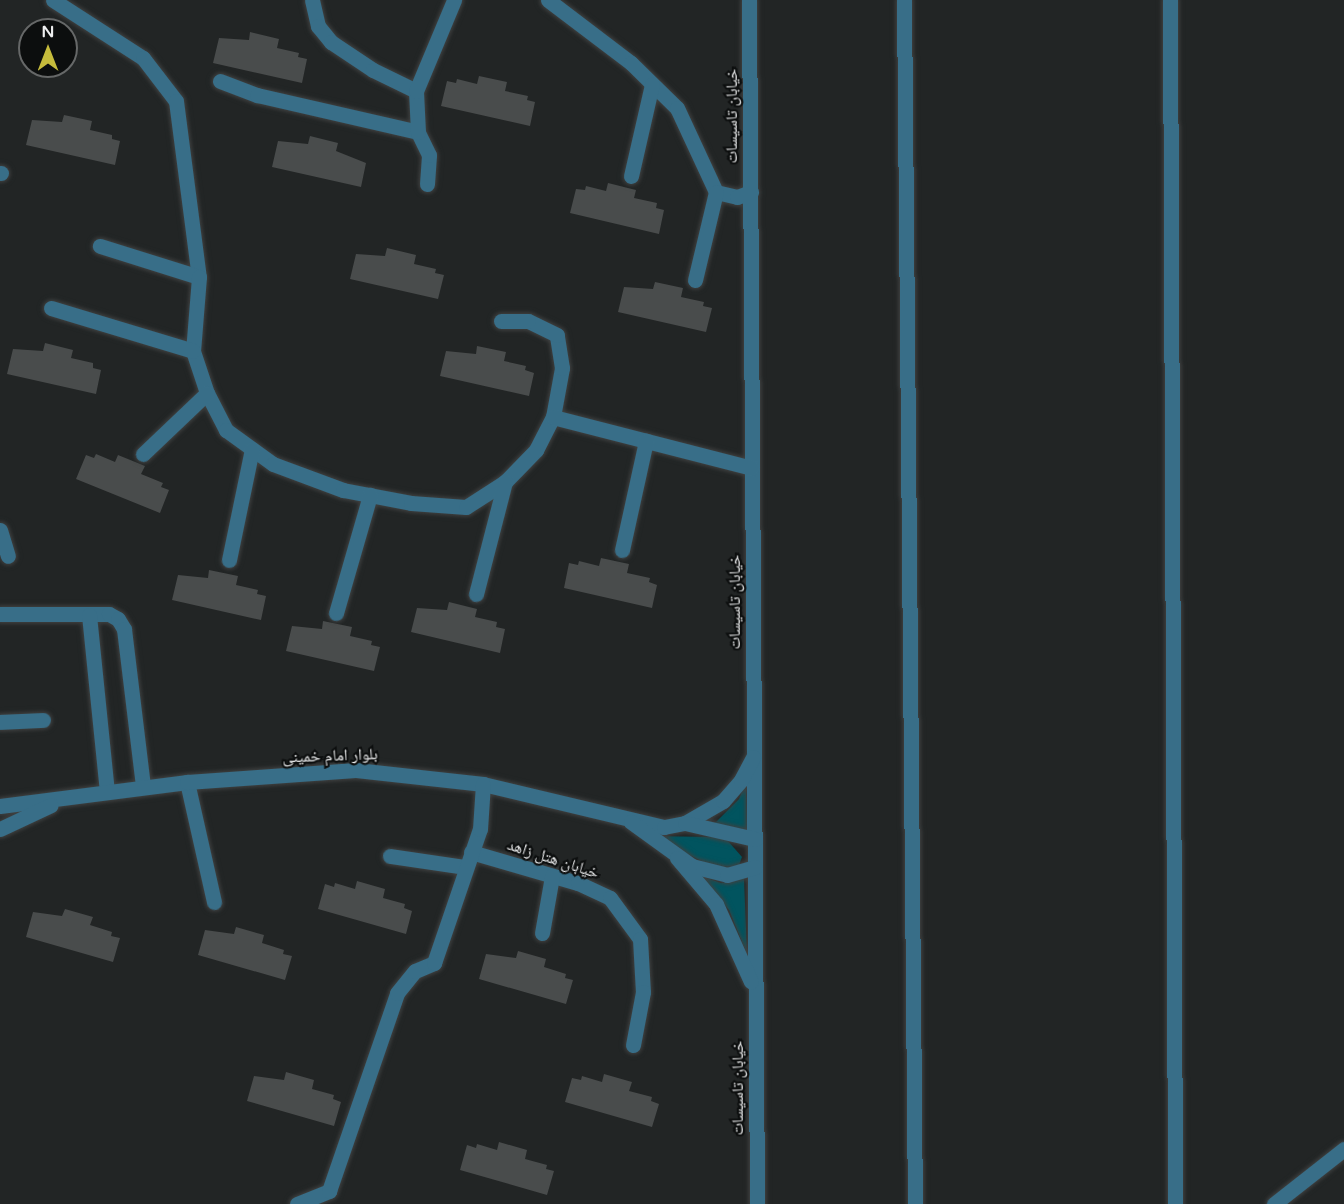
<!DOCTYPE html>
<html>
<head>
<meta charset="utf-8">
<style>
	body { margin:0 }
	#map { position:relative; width:1344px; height:1204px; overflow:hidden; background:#222525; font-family:"Varela Round","Noto Naskh Arabic",sans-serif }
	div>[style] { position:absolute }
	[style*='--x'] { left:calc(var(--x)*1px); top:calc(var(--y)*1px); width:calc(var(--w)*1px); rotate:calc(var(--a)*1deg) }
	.green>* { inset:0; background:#01545f }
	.building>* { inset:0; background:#494c4c }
	.roads { filter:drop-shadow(0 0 2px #3f4141) drop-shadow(0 0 2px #3f4141) }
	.minor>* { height:15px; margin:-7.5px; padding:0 7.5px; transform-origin:7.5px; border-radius:7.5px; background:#386e88 }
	span { translate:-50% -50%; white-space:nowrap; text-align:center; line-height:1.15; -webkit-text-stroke:4.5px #0c0e0e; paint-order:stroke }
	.street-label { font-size:16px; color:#eeeff0 }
	.north { position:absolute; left:18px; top:18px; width:60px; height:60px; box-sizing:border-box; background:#0c0e0e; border:2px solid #666868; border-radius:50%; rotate:0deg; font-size:16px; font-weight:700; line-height:24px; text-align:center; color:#eeeff0 }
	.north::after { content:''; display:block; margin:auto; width:21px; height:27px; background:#c6bc3c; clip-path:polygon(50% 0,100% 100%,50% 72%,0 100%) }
</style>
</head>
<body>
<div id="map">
	<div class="green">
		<i style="clip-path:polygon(746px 781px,747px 830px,715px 823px,739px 799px)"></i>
		<i style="clip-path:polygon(650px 836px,715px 837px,728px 841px,742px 857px,739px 865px,732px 867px,712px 866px)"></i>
		<i style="clip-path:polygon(701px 876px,721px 883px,744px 878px,747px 954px,729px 910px)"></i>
	</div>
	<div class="building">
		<i style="clip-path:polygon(250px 32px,279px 39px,277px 48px,299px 53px,298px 57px,307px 59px,302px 83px,213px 63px,219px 38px,249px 40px)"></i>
		<i style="clip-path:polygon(479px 76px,507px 82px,505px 91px,528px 96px,527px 100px,535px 102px,530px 126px,441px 106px,447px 81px,456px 83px,457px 79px,477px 84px)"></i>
		<i style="clip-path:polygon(64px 115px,92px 121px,90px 130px,112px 135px,112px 139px,120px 141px,115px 165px,26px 145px,32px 120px,62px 122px)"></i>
		<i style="clip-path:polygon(310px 136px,338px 143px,336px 151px,366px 163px,361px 187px,272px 167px,278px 141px,308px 144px)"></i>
		<i style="clip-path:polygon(608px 183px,636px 190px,634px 198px,657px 203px,656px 208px,664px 210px,659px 234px,570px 213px,576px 189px,585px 190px,586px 186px,606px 191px)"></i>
		<i style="clip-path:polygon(387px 248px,416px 255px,414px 264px,436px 269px,435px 273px,444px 275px,438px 299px,350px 279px,356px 254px,385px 256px)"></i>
		<i style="clip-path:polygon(655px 282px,683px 288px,681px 297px,704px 302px,703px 306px,712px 308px,706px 332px,618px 312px,624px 287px,653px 289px)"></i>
		<i style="clip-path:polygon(45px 343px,73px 350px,71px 358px,93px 363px,93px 368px,101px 370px,96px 394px,7px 374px,13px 349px,43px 351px)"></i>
		<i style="clip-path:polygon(477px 346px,506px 352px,504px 361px,526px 366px,525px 370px,534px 373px,529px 396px,440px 376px,446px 351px,476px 354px)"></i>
		<i style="clip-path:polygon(96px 454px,115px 462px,118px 455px,145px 466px,141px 474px,163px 483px,161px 487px,169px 490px,160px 513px,76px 479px,86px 455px,94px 458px)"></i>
		<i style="clip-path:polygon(601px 558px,629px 564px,627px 573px,650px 578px,649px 582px,657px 585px,652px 608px,564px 588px,569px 563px,578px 565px,579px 561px,599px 566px)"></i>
		<i style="clip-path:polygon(209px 570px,238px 576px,236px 585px,258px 590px,257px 594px,266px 596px,261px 620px,172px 600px,178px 575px,208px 578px)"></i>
		<i style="clip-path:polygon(449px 602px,477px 609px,475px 617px,497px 622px,496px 627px,505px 629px,500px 653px,411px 632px,417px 608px,447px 610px)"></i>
		<i style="clip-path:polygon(323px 621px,352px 627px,350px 636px,372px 641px,371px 645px,380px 647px,374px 671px,286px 651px,292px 626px,322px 629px)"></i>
		<i style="clip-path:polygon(357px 881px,385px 889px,383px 898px,405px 904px,404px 908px,412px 911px,406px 934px,318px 909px,325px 884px,334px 887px,335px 883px,355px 889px)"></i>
		<i style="clip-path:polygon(65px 909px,93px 917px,90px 925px,112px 932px,111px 936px,120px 938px,113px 962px,26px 937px,33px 912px,62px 916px)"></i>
		<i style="clip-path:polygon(236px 927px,264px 935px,262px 943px,284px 950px,283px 954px,292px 956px,285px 980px,198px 955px,205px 930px,234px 934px)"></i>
		<i style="clip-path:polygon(518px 951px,546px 959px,544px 967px,566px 974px,565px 978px,573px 980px,566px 1004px,479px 979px,486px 954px,516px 958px)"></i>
		<i style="clip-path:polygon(286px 1072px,314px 1080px,312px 1089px,334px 1095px,333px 1099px,341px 1102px,334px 1126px,247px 1101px,254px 1076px,284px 1080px)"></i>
		<i style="clip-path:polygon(604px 1074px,632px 1082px,629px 1091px,652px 1097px,651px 1101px,659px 1104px,652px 1127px,565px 1102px,572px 1078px,581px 1080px,582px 1076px,602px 1082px)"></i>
		<i style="clip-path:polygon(499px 1142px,527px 1150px,525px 1159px,547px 1165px,546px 1169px,554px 1171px,547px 1195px,460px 1170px,467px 1145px,476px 1148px,477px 1144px,497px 1150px)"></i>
	</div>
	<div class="roads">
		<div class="minor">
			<i style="--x:53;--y:0;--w:107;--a:32.8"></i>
			<i style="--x:143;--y:58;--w:54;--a:52.5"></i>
			<i style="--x:176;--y:101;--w:177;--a:82.6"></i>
			<i style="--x:199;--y:277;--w:104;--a:-162.6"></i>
			<i style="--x:312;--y:0;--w:27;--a:77"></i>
			<i style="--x:318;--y:26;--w:21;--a:51"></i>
			<i style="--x:331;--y:42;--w:50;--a:33.7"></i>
			<i style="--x:373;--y:70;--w:48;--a:26"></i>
			<i style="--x:548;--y:0;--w:104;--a:37.2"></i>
			<i style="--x:631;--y:63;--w:64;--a:44.4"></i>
			<i style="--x:677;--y:108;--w:93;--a:65.1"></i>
			<i style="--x:716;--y:192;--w:22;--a:13"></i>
			<i style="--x:737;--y:197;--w:15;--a:-20"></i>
			<i style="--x:749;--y:0;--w:1204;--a:89.62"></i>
			<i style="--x:904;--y:0;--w:1204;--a:89.48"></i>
			<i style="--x:1170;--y:0;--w:1204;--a:89.76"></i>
			<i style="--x:220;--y:81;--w:40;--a:21"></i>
			<i style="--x:257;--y:95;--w:165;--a:12.9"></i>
			<i style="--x:0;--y:173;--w:1;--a:0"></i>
			<i style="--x:631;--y:176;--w:94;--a:-77.1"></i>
			<i style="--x:427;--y:184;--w:29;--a:-86"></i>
			<i style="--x:429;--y:155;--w:25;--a:-116"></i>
			<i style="--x:418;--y:132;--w:41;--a:-92.8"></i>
			<i style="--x:416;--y:91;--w:99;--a:-67.3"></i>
			<i style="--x:199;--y:277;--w:74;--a:94.6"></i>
			<i style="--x:193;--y:351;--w:44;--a:71.6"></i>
			<i style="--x:207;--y:393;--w:42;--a:62.8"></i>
			<i style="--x:226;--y:430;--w:58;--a:35.9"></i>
			<i style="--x:273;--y:464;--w:75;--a:20.4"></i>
			<i style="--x:343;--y:490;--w:69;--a:10.8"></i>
			<i style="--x:411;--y:503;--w:55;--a:4.2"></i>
			<i style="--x:466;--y:507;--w:46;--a:-32.7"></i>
			<i style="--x:505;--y:482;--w:45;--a:-45.9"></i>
			<i style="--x:536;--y:450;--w:37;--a:-63"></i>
			<i style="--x:553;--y:417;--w:50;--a:-79.6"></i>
			<i style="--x:562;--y:368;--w:33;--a:-99"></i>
			<i style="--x:557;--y:335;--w:32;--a:-154"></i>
			<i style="--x:528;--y:321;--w:27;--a:180"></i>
			<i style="--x:695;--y:280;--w:90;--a:-76.6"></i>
			<i style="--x:51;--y:308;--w:148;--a:16.8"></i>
			<i style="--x:553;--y:417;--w:205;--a:14.4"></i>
			<i style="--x:143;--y:454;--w:88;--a:-43.6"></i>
			<i style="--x:0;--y:530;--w:27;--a:73"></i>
			<i style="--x:622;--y:550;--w:112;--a:-77.6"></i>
			<i style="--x:229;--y:560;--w:113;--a:-78.3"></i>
			<i style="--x:476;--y:594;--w:116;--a:-75.5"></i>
			<i style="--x:336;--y:613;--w:123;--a:-73.9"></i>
			<i style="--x:0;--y:614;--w:109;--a:0"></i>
			<i style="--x:109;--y:614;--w:10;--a:29"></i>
			<i style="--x:118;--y:619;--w:12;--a:59"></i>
			<i style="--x:124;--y:629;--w:159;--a:83.1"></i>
			<i style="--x:89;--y:615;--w:178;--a:84.2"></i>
			<i style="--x:0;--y:722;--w:43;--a:-2.7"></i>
			<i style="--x:187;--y:782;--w:123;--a:77.3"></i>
			<i style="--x:0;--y:806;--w:189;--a:-7.3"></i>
			<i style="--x:187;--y:782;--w:169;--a:-4.1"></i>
			<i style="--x:356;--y:770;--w:128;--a:6.3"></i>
			<i style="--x:483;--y:784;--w:186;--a:13.4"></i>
			<i style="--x:664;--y:827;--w:21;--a:-11"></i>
			<i style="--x:685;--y:823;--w:44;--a:-30.1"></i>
			<i style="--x:723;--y:801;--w:28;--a:-49"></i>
			<i style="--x:741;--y:780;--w:26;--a:-62"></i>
			<i style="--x:631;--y:822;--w:75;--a:35.8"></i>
			<i style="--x:692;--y:866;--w:36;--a:14"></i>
			<i style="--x:727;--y:875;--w:29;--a:-16"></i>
			<i style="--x:685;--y:823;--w:72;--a:12.9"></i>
			<i style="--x:0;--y:829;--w:56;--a:-25.2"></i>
			<i style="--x:471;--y:852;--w:111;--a:16.2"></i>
			<i style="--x:578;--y:883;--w:35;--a:25"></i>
			<i style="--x:610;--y:898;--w:51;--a:53.8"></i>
			<i style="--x:640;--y:939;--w:53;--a:86.8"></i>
			<i style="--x:643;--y:992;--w:54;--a:100.7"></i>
			<i style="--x:390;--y:856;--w:76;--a:8.3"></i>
			<i style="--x:677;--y:858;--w:60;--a:49.7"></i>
			<i style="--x:716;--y:904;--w:85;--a:65.8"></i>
			<i style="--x:542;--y:933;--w:58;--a:-80"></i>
			<i style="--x:297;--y:1204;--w:35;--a:-22"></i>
			<i style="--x:329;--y:1191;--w:209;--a:-71"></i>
			<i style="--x:397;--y:993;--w:28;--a:-51"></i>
			<i style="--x:415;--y:971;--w:21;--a:-23"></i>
			<i style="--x:434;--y:963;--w:142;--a:-71.1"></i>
			<i style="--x:480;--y:829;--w:45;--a:-86.2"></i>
			<i style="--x:1274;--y:1204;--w:89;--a:-38.2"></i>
		</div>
	</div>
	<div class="street-label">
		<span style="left:732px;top:116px;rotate:-90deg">خیابان تاسیسات</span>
		<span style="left:735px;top:602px;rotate:-90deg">خیابان تاسیسات</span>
		<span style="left:330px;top:756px;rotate:-2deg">بلوار امام خمینی</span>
		<span style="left:553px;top:859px;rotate:18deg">خیابان هتل زاهد</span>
		<span style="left:738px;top:1088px;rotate:-90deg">خیابان تاسیسات</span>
	</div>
	<div class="north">N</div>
</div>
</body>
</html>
